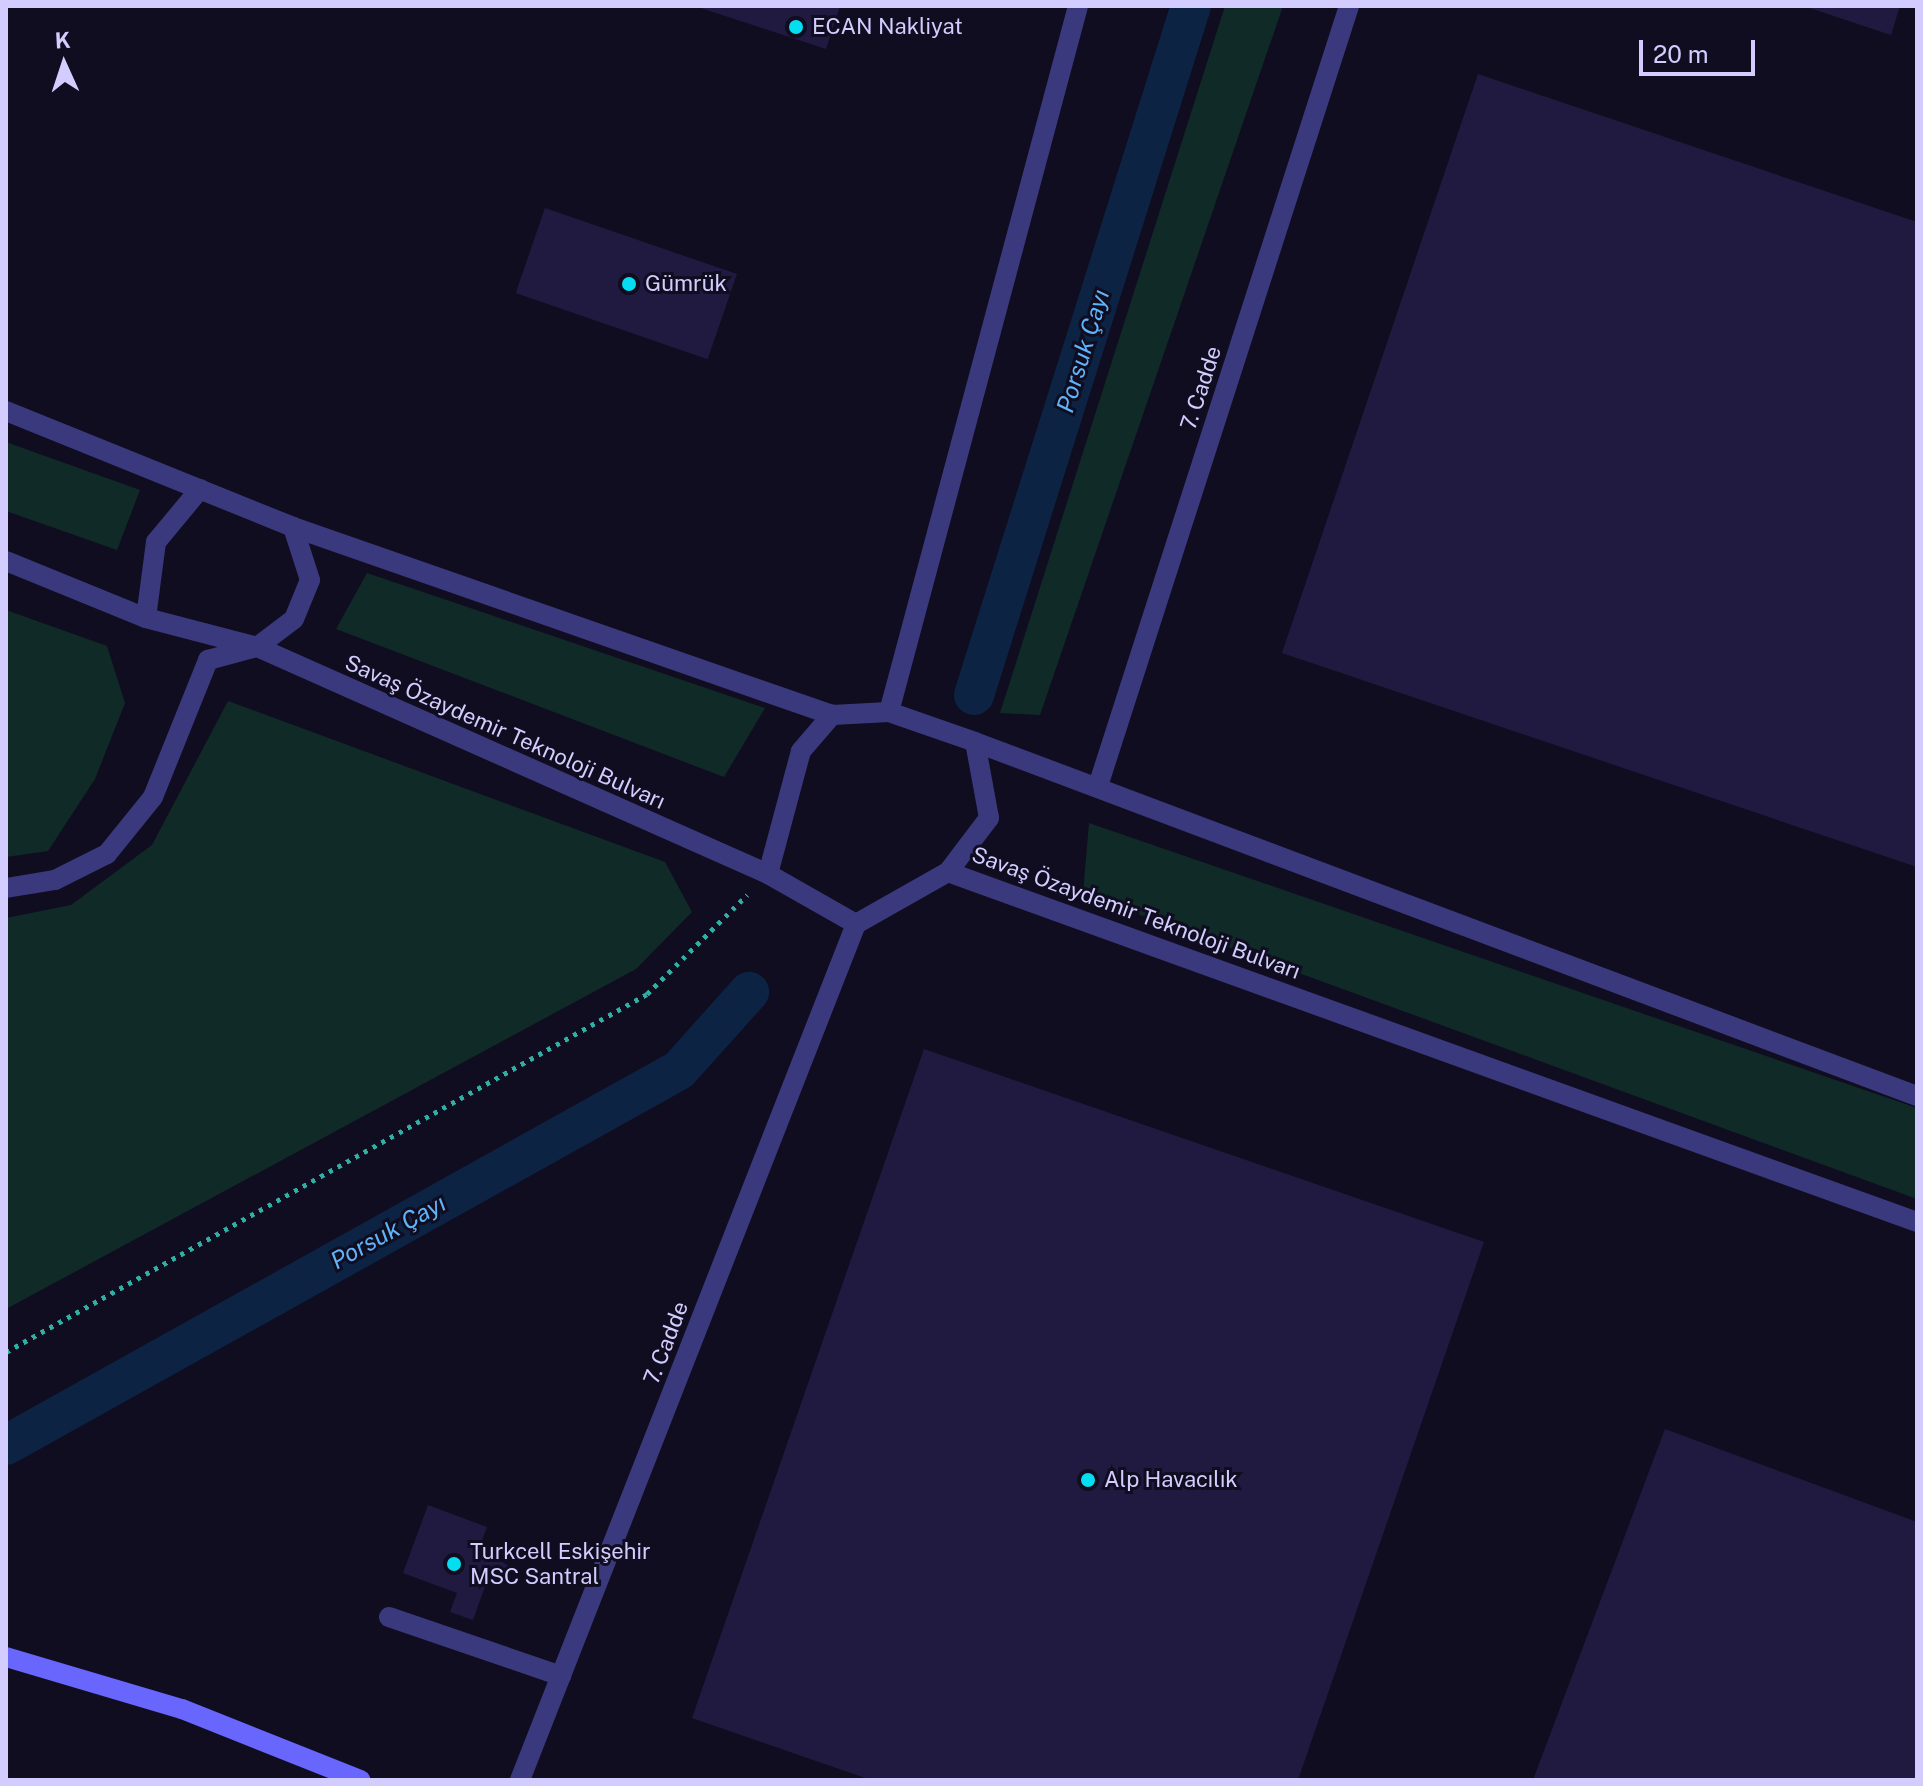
<!DOCTYPE html>
<html>
<head>
<meta charset="utf-8">
<style>
	body { margin:0 }
	#map { position:relative; width:1923px; height:1786px; overflow:hidden; background:#100d20; font-family:"Public Sans",sans-serif }
	div>[style] { position:absolute }
	[style*='--x'] { left:calc(var(--x)*1px); top:calc(var(--y)*1px); width:calc(var(--w)*1px); rotate:calc(var(--a)*1deg) }
	.green>* { inset:0; background:#102a28 }
	.canal>* { height:40px; margin:-20px; padding:0 20px; transform-origin:20px; border-radius:20px; background:#0d2344 }
	.building>* { inset:0; background:#211a40; transform-origin:0 0 }
	.path>* { height:5px; margin-top:-2.5px; transform-origin:0; background:repeating-linear-gradient(90deg,#30afa5 0 4px,transparent 0 10px) }
	.lane>* { height:20px; margin:-10px; padding:0 10px; transform-origin:10px; border-radius:10px; background:#3b397e }
	.street>* { height:20px; margin:-10px; padding:0 10px; transform-origin:10px; border-radius:10px; background:#3b397e }
	.secondary>* { height:20px; margin:-10px; padding:0 10px; transform-origin:10px; border-radius:10px; background:#6866fc }
	.dots>* { width:22px; height:22px; translate:-50% -50%; box-sizing:border-box; border:4px solid #100d20; border-radius:50% }
	span { translate:-50% -50%; white-space:nowrap; text-align:center; line-height:1.15; -webkit-text-stroke:6px #100d20; paint-order:stroke }
	.poi-label { font-size:22px; color:#d2cdfe }
	.left { translate:0 -50%; text-align:left }
	.street-label { font-size:22px; color:#d2cdfe }
	.water-label { font-size:24px; color:#5eb4fb; font-style:italic }
	.frame { position:absolute; inset:0; border:8px solid #d2cdfe; pointer-events:none }
	.north { position:absolute; left:24px; top:24px; width:80px; height:80px; -webkit-text-stroke:6px #100d20; paint-order:stroke; rotate:357deg; font-size:22px; font-weight:700; line-height:32px; text-align:center; color:#d2cdfe }
	.north::after { content:''; display:block; margin:auto; width:28px; height:36px; background:#d2cdfe; clip-path:polygon(50% 0,100% 100%,50% 72%,0 100%) }
	.scale { position:absolute; left:1639px; top:40px; width:116px; height:36px; box-sizing:border-box; border:4px solid #d2cdfe; border-top:0; padding-left:10px; font-size:24px; line-height:28px; white-space:nowrap; color:#d2cdfe; -webkit-text-stroke:6px #100d20; paint-order:stroke }
</style>
</head>
<body>
<div id="map">
	<div class="green">
		<i style="clip-path:polygon(1225px 6px,1283px 6px,1040px 715px,1000px 713px)"></i>
		<i style="clip-path:polygon(6px 442px,140px 490px,117px 550px,6px 511px)"></i>
		<i style="clip-path:polygon(367px 573px,765px 708px,724px 777px,336px 629px)"></i>
		<i style="clip-path:polygon(6px 610px,107px 646px,125px 703px,95px 779px,48px 851px,6px 857px)"></i>
		<i style="clip-path:polygon(228px 701px,665px 862px,692px 912px,636px 969px,6px 1309px,6px 918px,71px 905px,152px 845px)"></i>
		<i style="clip-path:polygon(1089px 823px,1917px 1108px,1917px 1199px,1083px 894px)"></i>
	</div>
	<div class="canal">
		<i style="--x:974;--y:695;--w:722;--a:-72.52"></i>
		<i style="--x:6;--y:1445;--w:770;--a:-29.13"></i>
		<i style="--x:679;--y:1070;--w:105;--a:-48.1"></i>
	</div>
	<div class="building">
		<i style="clip-path:polygon(695px 6px,840px 6px,826px 49px)"></i>
		<i style="clip-path:polygon(1804px 6px,1900px 6px,1891px 35px)"></i>
		<i style="clip-path:polygon(1478px 74px,1917px 222px,1917px 867px,1282px 653px)"></i>
		<i style="left:545px;top:208px;width:203px;height:90px;rotate:19deg"></i>
		<i style="clip-path:polygon(924px 1049px,1484px 1242px,1298px 1780px,871px 1780px,692px 1718px)"></i>
		<i style="clip-path:polygon(1665px 1429px,1917px 1522px,1917px 1780px,1533px 1780px)"></i>
		<i style="clip-path:polygon(428px 1505px,487px 1527px,479px 1548px,509px 1566px,502px 1583px,488px 1578px,473px 1620px,450px 1612px,457px 1593px,403px 1573px)"></i>
	</div>
	<div class="path">
		<i style="--x:6;--y:1352;--w:734;--a:-29.18"></i>
		<i style="--x:647;--y:994;--w:141;--a:-44.7"></i>
	</div>
	<div class="lane">
		<i style="--x:389;--y:1617;--w:182;--a:18.9"></i>
	</div>
	<div class="street">
		<i style="--x:6;--y:411;--w:310;--a:22"></i>
		<i style="--x:293;--y:527;--w:571;--a:19.23"></i>
		<i style="--x:832;--y:715;--w:57;--a:-3"></i>
		<i style="--x:889;--y:712;--w:91;--a:19.2"></i>
		<i style="--x:975;--y:742;--w:1006;--a:20.6"></i>
		<i style="--x:6;--y:561;--w:151;--a:22.2"></i>
		<i style="--x:146;--y:618;--w:115;--a:14.6"></i>
		<i style="--x:257;--y:647;--w:559;--a:23.95"></i>
		<i style="--x:768;--y:874;--w:101;--a:29.6"></i>
		<i style="--x:856;--y:924;--w:106;--a:-29.5"></i>
		<i style="--x:948;--y:872;--w:1030;--a:19.86"></i>
		<i style="--x:146;--y:618;--w:77;--a:-82.5"></i>
		<i style="--x:156;--y:542;--w:69;--a:-50.3"></i>
		<i style="--x:889;--y:712;--w:731;--a:-75.01"></i>
		<i style="--x:1098;--y:786;--w:819;--a:-72.16"></i>
		<i style="--x:948;--y:872;--w:68;--a:-52.8"></i>
		<i style="--x:989;--y:818;--w:77;--a:-100.4"></i>
		<i style="--x:768;--y:874;--w:127;--a:-75"></i>
		<i style="--x:801;--y:751;--w:48;--a:-49.3"></i>
		<i style="--x:6;--y:888;--w:50;--a:-9.3"></i>
		<i style="--x:55;--y:880;--w:58;--a:-26.6"></i>
		<i style="--x:107;--y:854;--w:73;--a:-51.1"></i>
		<i style="--x:153;--y:797;--w:148;--a:-68.1"></i>
		<i style="--x:208;--y:660;--w:51;--a:-14.9"></i>
		<i style="--x:257;--y:647;--w:46;--a:-37.1"></i>
		<i style="--x:294;--y:619;--w:42;--a:-67.7"></i>
		<i style="--x:310;--y:580;--w:56;--a:-107.8"></i>
		<i style="--x:520;--y:1780;--w:920;--a:-68.57"></i>
	</div>
	<div class="secondary">
		<i style="--x:6;--y:1657;--w:184;--a:16.5"></i>
		<i style="--x:182;--y:1709;--w:192;--a:21.7"></i>
	</div>
	<div class="dots">
		<i style="left:796px;top:27px;background:#05ddf1"></i>
		<i style="left:629px;top:284px;background:#05ddf1"></i>
		<i style="left:1088px;top:1480px;background:#05ddf1"></i>
		<i style="left:454px;top:1564px;background:#05ddf1"></i>
	</div>
	<div class="poi-label">
		<span class="left" style="left:812px;top:27px">ECAN Nakliyat</span>
		<span class="left" style="left:645px;top:284px">Gümrük</span>
		<span class="left" style="left:1104px;top:1480px">Alp Havacılık</span>
		<span class="left" style="left:470px;top:1564px">Turkcell Eskişehir<br>MSC Santral</span>
	</div>
	<div class="street-label">
		<span style="left:1201px;top:388px;rotate:-72deg">7. Cadde</span>
		<span style="left:505px;top:732px;rotate:24deg">Savaş Özaydemir Teknoloji Bulvarı</span>
		<span style="left:1136px;top:913px;rotate:20deg">Savaş Özaydemir Teknoloji Bulvarı</span>
		<span style="left:666px;top:1343px;rotate:-69deg">7. Cadde</span>
	</div>
	<div class="water-label">
		<span style="left:1083px;top:351px;rotate:-73deg">Porsuk Çayı</span>
		<span style="left:388px;top:1232px;rotate:-29deg">Porsuk Çayı</span>
	</div>
	<div class="frame"></div>
	<div class="north">K</div>
	<div class="scale">20 m</div>
</div>
</body>
</html>
